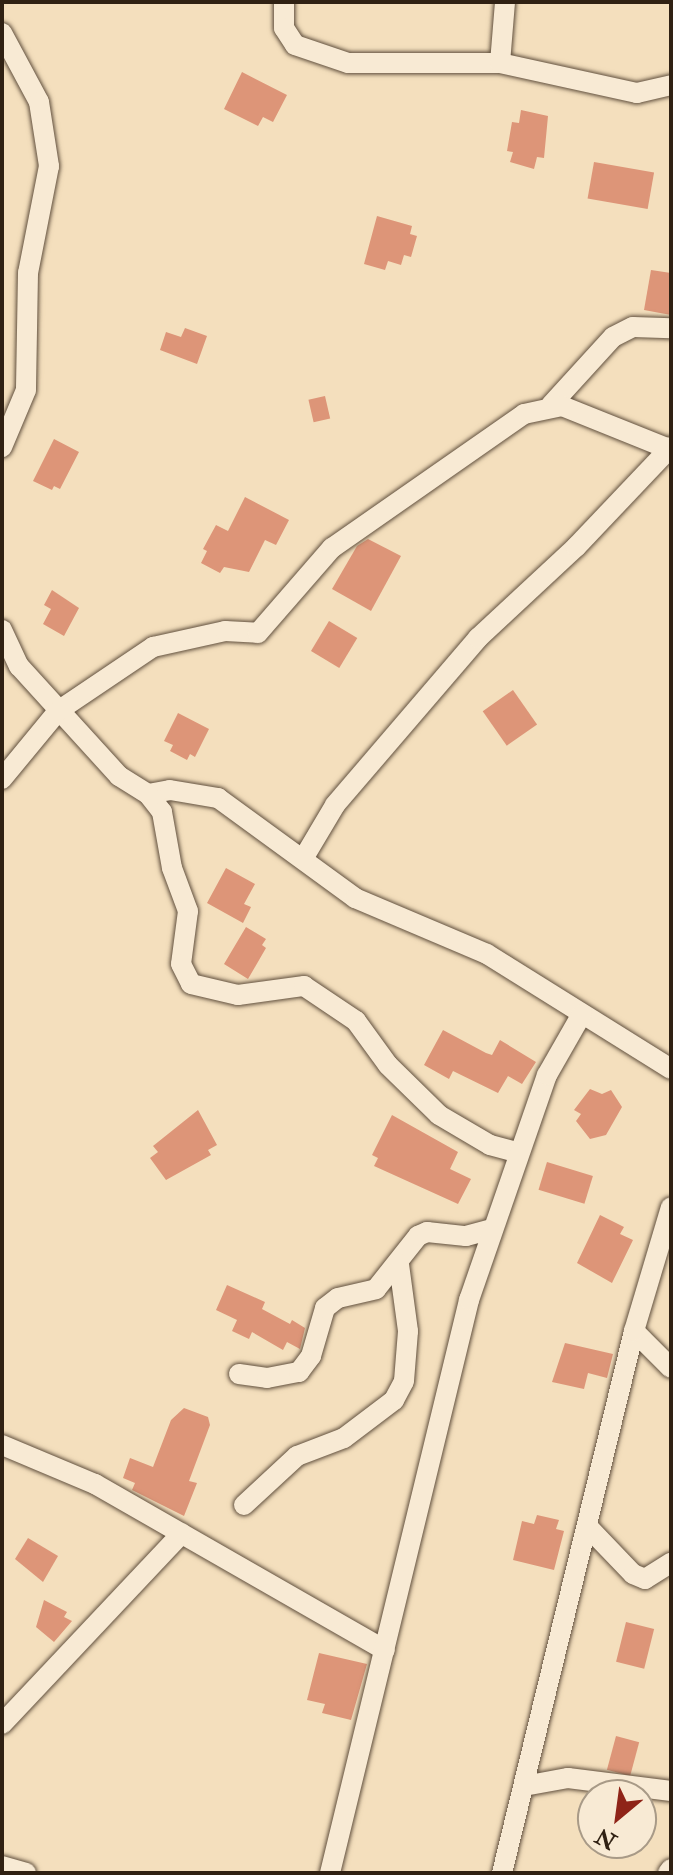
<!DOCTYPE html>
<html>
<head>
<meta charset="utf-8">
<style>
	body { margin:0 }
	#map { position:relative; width:673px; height:1875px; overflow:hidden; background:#f4dfbd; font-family:"IM FELL Double Pica",serif }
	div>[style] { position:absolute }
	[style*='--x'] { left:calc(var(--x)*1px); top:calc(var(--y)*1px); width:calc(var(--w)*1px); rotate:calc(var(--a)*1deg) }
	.building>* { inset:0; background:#dd9578; transform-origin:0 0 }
	.roads { filter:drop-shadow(0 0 2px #61503e) drop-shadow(0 0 2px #61503e) }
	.street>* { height:20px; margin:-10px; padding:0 10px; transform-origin:10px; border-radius:10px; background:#f8ead4 }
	span { translate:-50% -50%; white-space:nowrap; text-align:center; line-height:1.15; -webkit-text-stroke:6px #f8ead4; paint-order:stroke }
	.frame { position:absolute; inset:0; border:4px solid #302113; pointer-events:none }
	.north { position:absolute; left:577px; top:1779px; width:80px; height:80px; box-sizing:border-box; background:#f8ead4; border:2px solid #a89a87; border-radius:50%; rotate:209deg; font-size:22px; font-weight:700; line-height:32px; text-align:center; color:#302113 }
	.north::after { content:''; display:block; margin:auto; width:28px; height:36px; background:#8f2418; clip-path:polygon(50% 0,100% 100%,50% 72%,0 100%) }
</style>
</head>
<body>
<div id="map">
	<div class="building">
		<i style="clip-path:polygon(242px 72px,287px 95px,273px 122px,263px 117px,258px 126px,224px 109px)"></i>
		<i style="clip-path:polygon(521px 110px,548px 116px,544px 158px,537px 157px,534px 169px,510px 162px,513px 152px,507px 151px,512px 122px,519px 123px)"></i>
		<i style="left:594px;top:162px;width:61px;height:37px;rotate:10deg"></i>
		<i style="clip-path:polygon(377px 216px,412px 226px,410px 234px,417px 236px,411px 257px,404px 255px,401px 265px,388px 261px,385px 270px,364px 264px)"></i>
		<i style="clip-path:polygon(651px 270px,671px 273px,671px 315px,644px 310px)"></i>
		<i style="clip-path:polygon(185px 328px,207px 336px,197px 364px,160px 350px,166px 332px,181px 337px)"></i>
		<i style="left:325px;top:396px;width:23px;height:17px;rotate:77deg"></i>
		<i style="clip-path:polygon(54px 439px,79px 452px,60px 489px,54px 486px,52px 490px,33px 481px)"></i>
		<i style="clip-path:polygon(245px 497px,289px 520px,276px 545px,265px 540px,249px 572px,224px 567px,220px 573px,201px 563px,207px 551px,203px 549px,216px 525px,228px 531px)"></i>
		<i style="clip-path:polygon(368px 539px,401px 556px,371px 611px,332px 589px,357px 546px)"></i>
		<i style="clip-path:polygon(52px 590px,79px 608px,64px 636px,43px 624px,51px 609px,44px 605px)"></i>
		<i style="left:329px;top:621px;width:33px;height:35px;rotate:31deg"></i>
		<i style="left:513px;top:690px;width:42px;height:37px;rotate:55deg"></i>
		<i style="clip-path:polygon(178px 713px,209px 729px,195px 757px,190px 754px,187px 760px,170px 751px,173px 745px,164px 741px)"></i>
		<i style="clip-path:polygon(226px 868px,255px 884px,244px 904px,251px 907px,243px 923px,207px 903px)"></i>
		<i style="clip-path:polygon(246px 927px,266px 939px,262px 945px,266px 948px,248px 979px,224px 964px)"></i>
		<i style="clip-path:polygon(443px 1030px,486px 1053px,492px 1055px,500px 1040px,536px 1062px,522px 1084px,508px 1076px,498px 1093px,453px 1071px,449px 1079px,424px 1065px)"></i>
		<i style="clip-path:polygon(590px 1089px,602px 1094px,611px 1090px,622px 1107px,606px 1135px,590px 1139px,576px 1121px,581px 1114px,574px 1110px)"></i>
		<i style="clip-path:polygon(198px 1110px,217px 1145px,208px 1150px,211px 1155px,166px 1180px,150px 1158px,158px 1152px,153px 1146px)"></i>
		<i style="clip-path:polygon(392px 1115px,458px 1152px,450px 1169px,471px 1179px,458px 1204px,374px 1166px,378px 1158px,372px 1155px)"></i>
		<i style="left:547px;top:1162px;width:48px;height:29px;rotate:17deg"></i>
		<i style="clip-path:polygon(600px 1215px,624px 1227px,620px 1234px,633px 1240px,612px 1283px,577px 1263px)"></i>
		<i style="clip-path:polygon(227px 1285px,265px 1302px,262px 1309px,290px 1324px,292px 1320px,305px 1328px,300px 1349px,287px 1342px,283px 1350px,252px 1332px,249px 1339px,232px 1331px,237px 1320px,216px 1310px)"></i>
		<i style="clip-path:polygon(565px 1343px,613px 1354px,607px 1378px,588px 1373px,584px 1389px,552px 1382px)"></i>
		<i style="clip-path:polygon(184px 1408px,208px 1417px,210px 1425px,189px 1481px,197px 1483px,184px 1516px,132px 1490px,135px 1483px,123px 1478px,130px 1458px,153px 1467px,171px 1420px)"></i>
		<i style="clip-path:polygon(537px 1515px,559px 1520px,556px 1529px,564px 1531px,554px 1570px,513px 1560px,522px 1521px,534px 1524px)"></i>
		<i style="clip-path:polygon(28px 1538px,58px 1556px,43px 1582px,15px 1559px)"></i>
		<i style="clip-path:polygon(44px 1600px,67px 1612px,64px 1617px,72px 1621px,54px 1642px,36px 1627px)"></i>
		<i style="left:626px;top:1622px;width:29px;height:41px;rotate:14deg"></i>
		<i style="clip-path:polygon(319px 1653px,367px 1664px,351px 1720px,322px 1713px,325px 1704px,307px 1700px)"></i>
		<i style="left:616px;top:1736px;width:24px;height:35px;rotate:15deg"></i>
	</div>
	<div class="roads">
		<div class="street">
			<i style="--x:284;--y:2;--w:26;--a:90"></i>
			<i style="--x:284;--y:28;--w:20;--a:57"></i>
			<i style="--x:295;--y:45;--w:56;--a:18.8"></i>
			<i style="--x:348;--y:63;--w:152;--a:0"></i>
			<i style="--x:500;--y:63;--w:140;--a:12.4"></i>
			<i style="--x:637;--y:93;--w:35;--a:-13"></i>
			<i style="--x:2;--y:33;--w:78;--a:61.8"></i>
			<i style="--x:39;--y:102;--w:65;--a:81.1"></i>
			<i style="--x:49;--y:166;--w:109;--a:101.1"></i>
			<i style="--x:28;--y:273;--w:117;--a:91"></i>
			<i style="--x:26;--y:390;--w:62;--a:112.8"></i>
			<i style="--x:500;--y:63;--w:61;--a:-85.3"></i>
			<i style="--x:551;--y:405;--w:92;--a:-47.6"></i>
			<i style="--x:613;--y:337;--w:22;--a:-27"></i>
			<i style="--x:633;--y:327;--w:38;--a:2"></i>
			<i style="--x:2;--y:630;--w:40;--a:65"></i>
			<i style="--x:19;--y:666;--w:149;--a:47.7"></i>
			<i style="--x:119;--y:776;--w:34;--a:32"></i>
			<i style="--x:148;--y:794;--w:22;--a:-10"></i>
			<i style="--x:170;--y:790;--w:49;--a:9.5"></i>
			<i style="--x:218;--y:798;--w:170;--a:36.1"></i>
			<i style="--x:355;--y:898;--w:143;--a:23"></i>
			<i style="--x:487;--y:954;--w:217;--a:32"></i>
			<i style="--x:2;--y:779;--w:88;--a:-50.5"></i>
			<i style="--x:58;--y:711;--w:115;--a:-34"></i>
			<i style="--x:153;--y:647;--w:74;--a:-12.5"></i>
			<i style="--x:225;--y:631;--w:33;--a:3"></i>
			<i style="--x:258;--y:633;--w:113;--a:-49"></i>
			<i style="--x:332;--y:548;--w:234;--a:-34.9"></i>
			<i style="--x:524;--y:414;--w:39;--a:-12"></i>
			<i style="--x:562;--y:406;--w:115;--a:21.9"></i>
			<i style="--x:148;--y:794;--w:23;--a:52"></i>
			<i style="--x:162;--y:812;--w:57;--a:79.9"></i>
			<i style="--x:172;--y:868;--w:46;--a:69.6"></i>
			<i style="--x:188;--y:911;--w:53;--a:97.5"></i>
			<i style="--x:181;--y:964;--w:22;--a:63"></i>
			<i style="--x:191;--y:984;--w:48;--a:13.2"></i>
			<i style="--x:238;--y:995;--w:67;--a:-7.8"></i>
			<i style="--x:304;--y:986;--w:63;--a:33.9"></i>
			<i style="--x:356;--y:1021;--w:54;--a:54"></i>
			<i style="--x:388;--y:1065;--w:71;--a:44.4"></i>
			<i style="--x:439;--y:1115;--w:59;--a:30.5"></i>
			<i style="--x:490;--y:1145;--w:30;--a:15"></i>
			<i style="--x:303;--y:859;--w:63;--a:-59.3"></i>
			<i style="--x:335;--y:805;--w:220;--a:-49.4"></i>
			<i style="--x:478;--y:638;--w:134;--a:-42.9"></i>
			<i style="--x:576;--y:547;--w:138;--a:-46.5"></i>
			<i style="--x:634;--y:1331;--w:52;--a:45"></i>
			<i style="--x:239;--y:1374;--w:28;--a:8"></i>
			<i style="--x:267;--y:1378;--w:33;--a:-11"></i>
			<i style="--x:299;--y:1372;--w:20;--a:-53"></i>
			<i style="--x:311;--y:1356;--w:50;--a:-73.7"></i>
			<i style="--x:325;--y:1308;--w:16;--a:-38"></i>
			<i style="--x:338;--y:1298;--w:39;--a:-13"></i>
			<i style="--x:376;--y:1289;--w:68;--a:-51.6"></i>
			<i style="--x:418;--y:1236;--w:10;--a:-24"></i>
			<i style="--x:427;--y:1232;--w:39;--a:6"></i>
			<i style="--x:466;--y:1236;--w:28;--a:-15"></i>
			<i style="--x:2;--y:1445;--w:101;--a:22.8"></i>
			<i style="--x:95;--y:1484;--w:334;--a:29.8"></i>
			<i style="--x:244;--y:1505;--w:72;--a:-42.8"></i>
			<i style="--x:297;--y:1456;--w:50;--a:-21"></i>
			<i style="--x:344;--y:1438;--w:63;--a:-37.2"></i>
			<i style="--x:394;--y:1400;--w:21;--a:-62"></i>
			<i style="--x:404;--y:1381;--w:50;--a:-85.4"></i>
			<i style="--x:408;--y:1331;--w:68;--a:-97.7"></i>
			<i style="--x:587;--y:1526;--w:66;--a:46.2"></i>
			<i style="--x:633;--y:1574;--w:13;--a:23"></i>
			<i style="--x:645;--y:1579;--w:31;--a:-32"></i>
			<i style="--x:2;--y:1724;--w:262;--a:-46.7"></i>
			<i style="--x:524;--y:1786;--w:45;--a:-10.3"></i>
			<i style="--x:568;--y:1778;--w:104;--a:7.2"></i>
			<i style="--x:2;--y:1866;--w:25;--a:16"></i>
			<i style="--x:330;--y:1873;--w:590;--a:-76.36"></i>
			<i style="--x:469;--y:1300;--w:238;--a:-70.9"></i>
			<i style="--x:547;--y:1075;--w:70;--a:-60.2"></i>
			<i style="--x:502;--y:1873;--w:558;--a:-76.31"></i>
			<i style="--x:634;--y:1331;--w:129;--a:-73.4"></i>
			<i style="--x:668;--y:1873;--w:5;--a:-53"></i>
		</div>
	</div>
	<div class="frame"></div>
	<div class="north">N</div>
</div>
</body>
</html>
